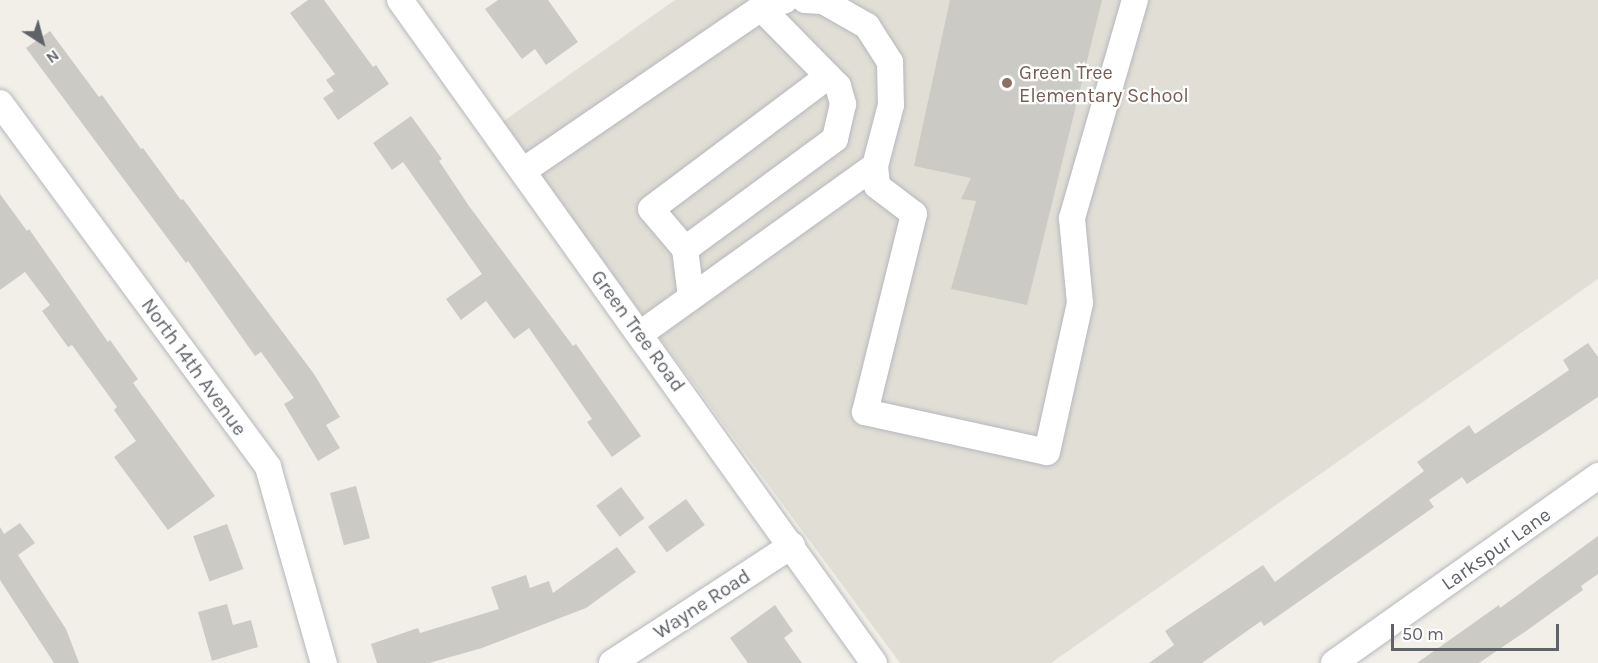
<!DOCTYPE html>
<html>
<head>
<meta charset="utf-8">
<style>
	body { margin:0 }
	#map { position:relative; width:1598px; height:663px; overflow:hidden; background:#f1efe8; font-family:Karla,sans-serif }
	div>[style] { position:absolute }
	[style*='--x'] { left:calc(var(--x)*1px); top:calc(var(--y)*1px); width:calc(var(--w)*1px); rotate:calc(var(--a)*1deg) }
	.education>* { inset:0; background:#e1ded6 }
	.building>* { inset:0; background:#cccac5; transform-origin:0 0 }
	.roads { filter:drop-shadow(0 0 2px #b5b8bc) drop-shadow(0 0 2px #b5b8bc) }
	.minor>* { height:26px; margin:-13px; padding:0 13px; transform-origin:13px; border-radius:13px; background:#fff }
	.dots>* { width:16px; height:16px; translate:-50% -50%; box-sizing:border-box; border:3px solid #fff; border-radius:50% }
	span { translate:-50% -50%; white-space:nowrap; text-align:center; line-height:1.15; -webkit-text-stroke:4.5px #fff; paint-order:stroke }
	.education-label { font-size:20px; color:#785e54 }
	.left { translate:0 -50%; text-align:left }
	.street-label { font-size:20px; color:#5f6368 }
	.north { position:absolute; left:12px; top:12px; width:60px; height:60px; -webkit-text-stroke:4px #fff; paint-order:stroke; rotate:144deg; font-size:16px; font-weight:700; line-height:24px; text-align:center; color:#5f6368 }
	.north::after { content:''; display:block; margin:auto; width:21px; height:27px; background:#5f6368; clip-path:polygon(50% 0,100% 100%,50% 72%,0 100%) }
	.scale { position:absolute; left:1391px; top:624px; width:168px; height:27px; box-sizing:border-box; border:3px solid #5f6368; border-top:0; padding-left:8px; font-size:18px; line-height:21px; white-space:nowrap; color:#5f6368; -webkit-text-stroke:4px #fff; paint-order:stroke }
</style>
</head>
<body>
<div id="map">
	<div class="education">
		<i style="clip-path:polygon(675px 0,1598px 0,1598px 279px,1051px 663px,900px 663px,501px 123px)"></i>
	</div>
	<div class="building">
		<i style="clip-path:polygon(308px 0,324px 0,373px 67px,376px 65px,389px 84px,338px 120px,323px 98px,334px 91px,326px 80px,335px 74px,290px 13px)"></i>
		<i style="clip-path:polygon(498px 0,548px 0,578px 42px,546px 65px,535px 49px,522px 59px,485px 9px)"></i>
		<i style="clip-path:polygon(950px 0,1102px 0,1027px 305px,951px 289px,976px 201px,961px 199px,971px 178px,914px 166px)"></i>
		<i style="clip-path:polygon(50px 31px,99px 97px,102px 95px,141px 149px,143px 148px,181px 200px,183px 199px,314px 374px,340px 417px,326px 425px,340px 448px,318px 461px,284px 404px,294px 398px,261px 352px,255px 356px,188px 261px,186px 263px,26px 48px)"></i>
		<i style="clip-path:polygon(411px 116px,442px 159px,439px 161px,469px 206px,573px 346px,576px 344px,641px 436px,612px 457px,587px 422px,592px 419px,529px 328px,514px 339px,486px 301px,461px 320px,446px 299px,482px 274px,403px 162px,392px 170px,373px 143px)"></i>
		<i style="clip-path:polygon(0 194px,27px 231px,29px 229px,108px 342px,110px 340px,138px 379px,133px 383px,215px 496px,168px 530px,114px 457px,136px 441px,114px 410px,117px 407px,72px 345px,68px 347px,42px 311px,50px 305px,25px 272px,0 290px)"></i>
		<i style="clip-path:polygon(1588px 343px,1598px 357px,1598px 397px,1467px 484px,1462px 477px,1429px 500px,1434px 507px,1264px 626px,1261px 621px,1202px 663px,1149px 663px,1174px 645px,1165px 631px,1263px 565px,1275px 582px,1424px 471px,1417px 462px,1469px 425px,1475px 434px,1569px 370px,1563px 360px)"></i>
		<i style="left:356px;top:486px;width:54px;height:27px;rotate:75deg"></i>
		<i style="left:621px;top:487px;width:39px;height:31px;rotate:53deg"></i>
		<i style="left:686px;top:499px;width:32px;height:47px;rotate:54deg"></i>
		<i style="clip-path:polygon(20px 523px,35px 543px,18px 555px,66px 629px,79px 663px,54px 663px,0 580px,0 527px,4px 534px)"></i>
		<i style="left:227px;top:524px;width:48px;height:36px;rotate:70deg"></i>
		<i style="clip-path:polygon(1598px 536px,1598px 574px,1581px 586px,1583px 590px,1529px 629px,1479px 663px,1417px 663px,1499px 605px,1500px 608px)"></i>
		<i style="clip-path:polygon(617px 547px,636px 572px,586px 608px,482px 648px,429px 663px,377px 663px,371px 644px,418px 628px,420px 633px,499px 609px,491px 587px,526px 575px,530px 588px,549px 581px,553px 593px)"></i>
		<i style="clip-path:polygon(227px 604px,233px 625px,251px 620px,258px 647px,212px 661px,198px 612px)"></i>
		<i style="clip-path:polygon(775px 605px,793px 631px,784px 638px,802px 663px,748px 663px,730px 638px)"></i>
	</div>
	<div class="roads">
		<div class="minor">
			<i style="--x:400;--y:0;--w:815;--a:54.44"></i>
			<i style="--x:805;--y:0;--w:18;--a:3"></i>
			<i style="--x:823;--y:1;--w:51;--a:29.6"></i>
			<i style="--x:867;--y:26;--w:43;--a:57.4"></i>
			<i style="--x:890;--y:62;--w:43;--a:88.7"></i>
			<i style="--x:891;--y:105;--w:63;--a:104.7"></i>
			<i style="--x:875;--y:166;--w:20;--a:84"></i>
			<i style="--x:877;--y:186;--w:46;--a:37.1"></i>
			<i style="--x:914;--y:214;--w:204;--a:103.9"></i>
			<i style="--x:865;--y:412;--w:186;--a:12.4"></i>
			<i style="--x:1047;--y:452;--w:153;--a:-77.5"></i>
			<i style="--x:1080;--y:303;--w:85;--a:-95.4"></i>
			<i style="--x:1072;--y:218;--w:227;--a:-73.9"></i>
			<i style="--x:761;--y:8;--w:95;--a:45.4"></i>
			<i style="--x:0;--y:103;--w:452;--a:53.6"></i>
			<i style="--x:268;--y:467;--w:204;--a:74.1"></i>
			<i style="--x:523;--y:171;--w:288;--a:-34.4"></i>
			<i style="--x:761;--y:8;--w:25;--a:-18"></i>
			<i style="--x:685;--y:249;--w:52;--a:-130.4"></i>
			<i style="--x:651;--y:209;--w:221;--a:-36.9"></i>
			<i style="--x:828;--y:76;--w:14;--a:45"></i>
			<i style="--x:838;--y:86;--w:19;--a:74"></i>
			<i style="--x:843;--y:104;--w:36;--a:103"></i>
			<i style="--x:835;--y:139;--w:186;--a:143.7"></i>
			<i style="--x:685;--y:249;--w:48;--a:82.9"></i>
			<i style="--x:640;--y:334;--w:289;--a:-35.6"></i>
			<i style="--x:612;--y:663;--w:215;--a:-33.2"></i>
			<i style="--x:1334;--y:663;--w:324;--a:-35.3"></i>
		</div>
	</div>
	<div class="dots">
		<i style="left:1007px;top:83px;background:#8d6e63"></i>
	</div>
	<div class="education-label">
		<span class="left" style="left:1019px;top:84px">Green Tree<br>Elementary School</span>
	</div>
	<div class="street-label">
		<span style="left:638px;top:331px;rotate:54deg">Green Tree Road</span>
		<span style="left:194px;top:367px;rotate:54deg">North 14th Avenue</span>
		<span style="left:1496px;top:549px;rotate:-35deg">Larkspur Lane</span>
		<span style="left:702px;top:604px;rotate:-33deg">Wayne Road</span>
	</div>
	<div class="north">N</div>
	<div class="scale">50 m</div>
</div>
</body>
</html>
